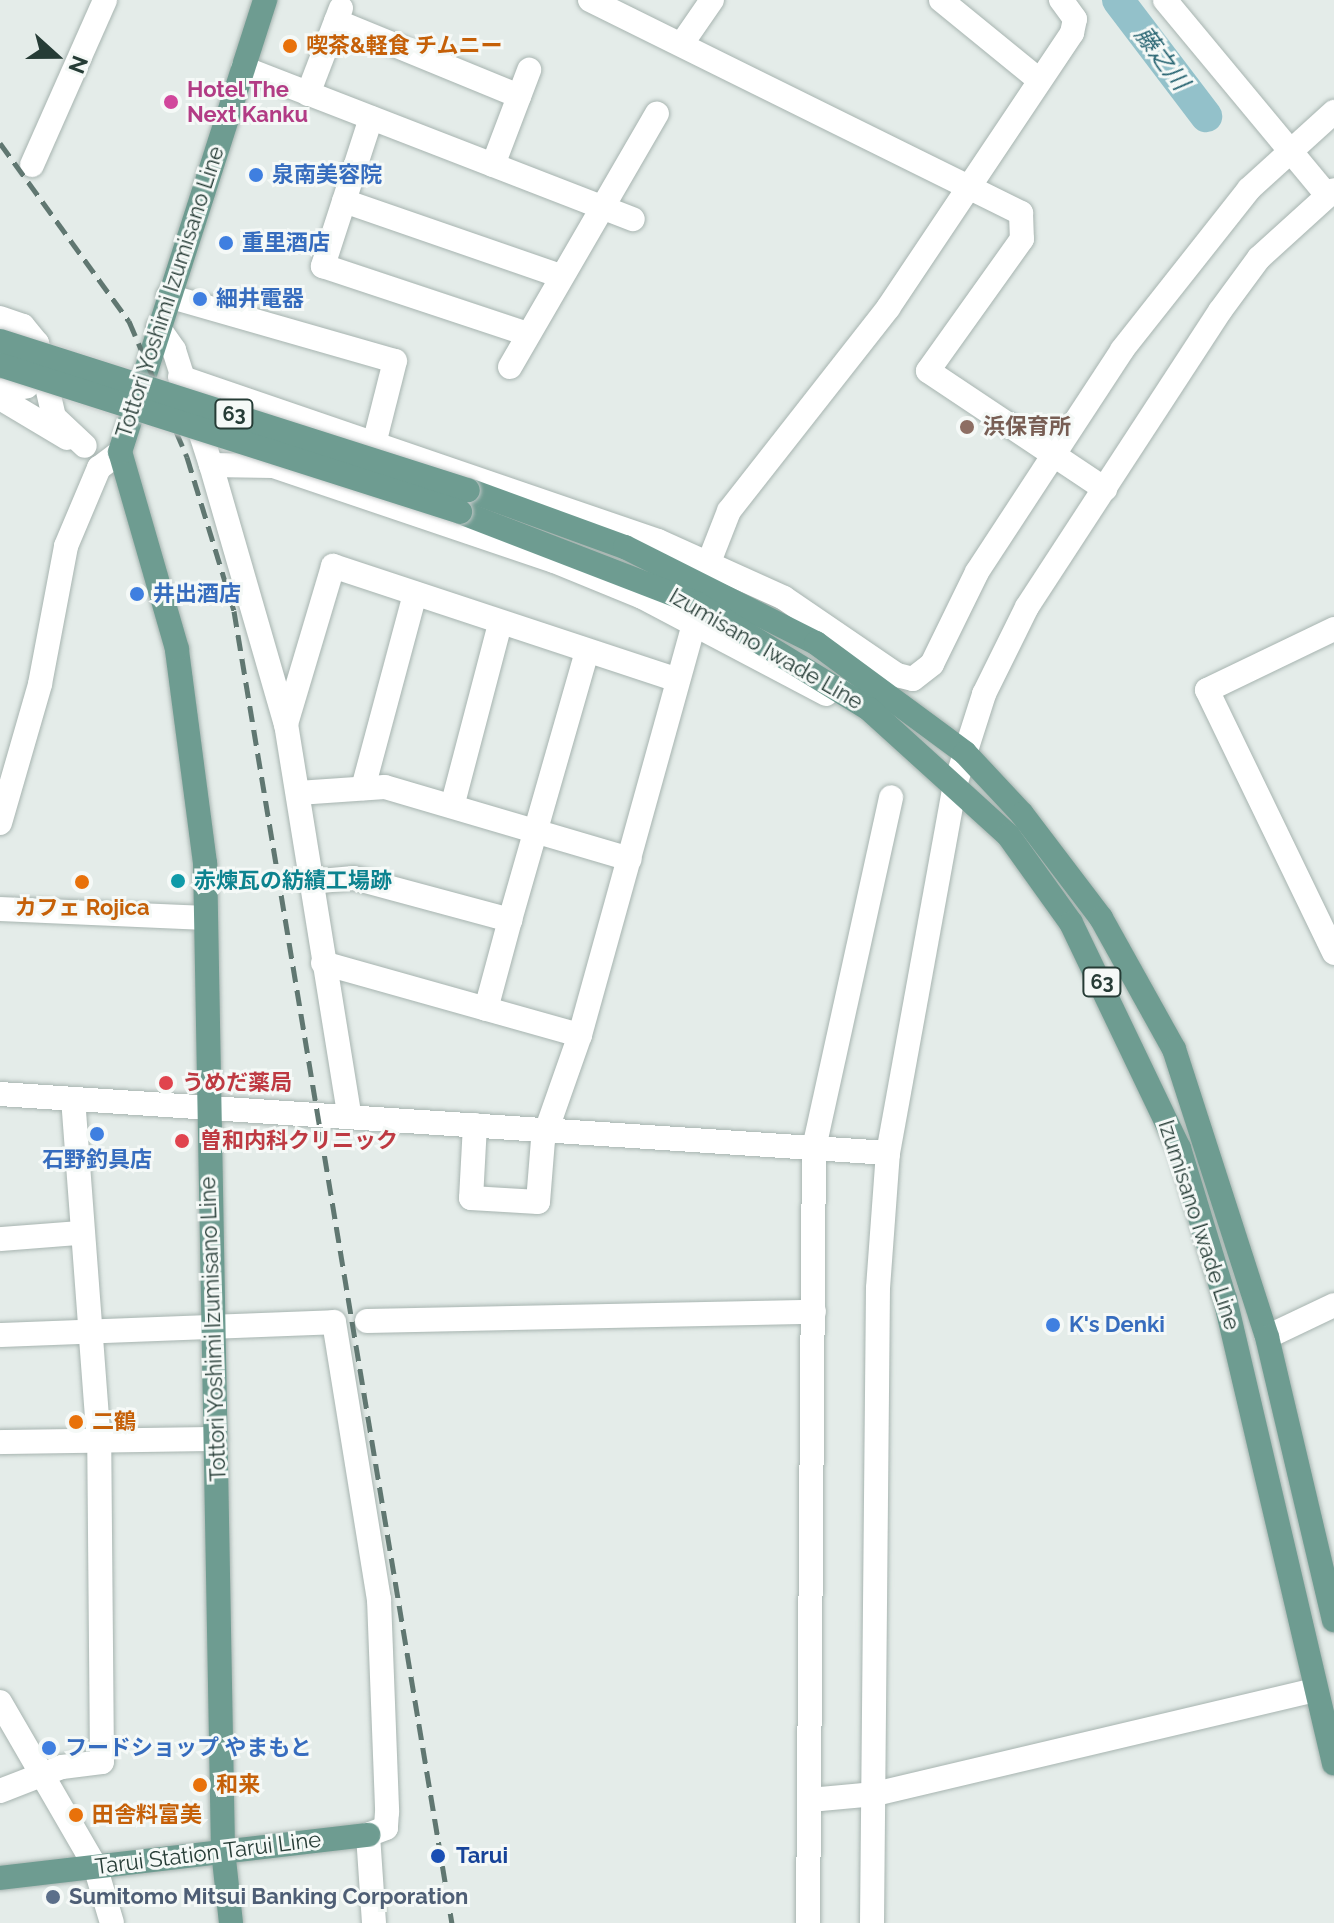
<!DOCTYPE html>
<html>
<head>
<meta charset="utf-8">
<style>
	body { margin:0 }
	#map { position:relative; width:1334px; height:1923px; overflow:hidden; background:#e4ece9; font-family:Raleway,"Noto Sans JP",sans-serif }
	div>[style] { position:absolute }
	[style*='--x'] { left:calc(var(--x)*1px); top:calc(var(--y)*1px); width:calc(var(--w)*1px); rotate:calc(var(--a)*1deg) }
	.river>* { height:32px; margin:-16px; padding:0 16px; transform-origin:16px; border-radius:16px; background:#93c1ca }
	.roads { filter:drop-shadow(0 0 2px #a7b4b0) drop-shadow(0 0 2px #a7b4b0) }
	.minor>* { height:24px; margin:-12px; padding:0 12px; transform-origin:12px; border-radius:12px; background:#fff }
	.major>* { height:24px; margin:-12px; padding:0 12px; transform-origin:12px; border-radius:12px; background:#6e9c91 }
	.rail>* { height:5px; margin-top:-2.5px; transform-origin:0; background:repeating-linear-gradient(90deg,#607771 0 16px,transparent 0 24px) }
	.bridges { filter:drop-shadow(0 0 2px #c2c8c7) drop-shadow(0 0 2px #c2c8c7) }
	.major-bridge>* { height:24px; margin:-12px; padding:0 12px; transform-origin:12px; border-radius:12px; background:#6e9c91 }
	.dots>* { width:22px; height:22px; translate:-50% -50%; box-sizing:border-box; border:4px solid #f5f9f7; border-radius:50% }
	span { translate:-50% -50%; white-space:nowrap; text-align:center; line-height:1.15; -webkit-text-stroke:6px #f5f9f7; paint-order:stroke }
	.shield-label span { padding:2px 6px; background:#f5f9f7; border:2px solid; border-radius:6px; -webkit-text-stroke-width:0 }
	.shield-label { font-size:20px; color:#263c36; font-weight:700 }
	.food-label { font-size:22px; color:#c56008; font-weight:700 }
	.left { translate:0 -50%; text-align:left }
	.hotel-label { font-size:22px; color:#b23c85; font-weight:700 }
	.shop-label { font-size:22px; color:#366cbe; font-weight:700 }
	.street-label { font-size:22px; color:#263c36 }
	.education-label { font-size:22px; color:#785e54; font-weight:700 }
	.culture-label { font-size:22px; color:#0d838f; font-weight:700 }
	.health-label { font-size:22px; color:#be3a42; font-weight:700 }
	.transit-label { font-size:22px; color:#164399; font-weight:700 }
	.service-label { font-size:22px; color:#4e5e75; font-weight:700 }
	.water-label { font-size:24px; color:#276471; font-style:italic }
	.north { position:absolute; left:16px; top:16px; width:80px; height:80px; -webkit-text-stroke:6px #f5f9f7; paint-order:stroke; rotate:111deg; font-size:22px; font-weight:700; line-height:32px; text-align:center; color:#263c36 }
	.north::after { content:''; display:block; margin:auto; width:28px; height:36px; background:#263c36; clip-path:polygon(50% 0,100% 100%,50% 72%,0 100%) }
</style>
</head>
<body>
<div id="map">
	<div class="river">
		<i style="--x:1118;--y:0;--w:146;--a:52.8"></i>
	</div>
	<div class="roads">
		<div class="minor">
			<i style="--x:590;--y:0;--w:481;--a:26.3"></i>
			<i style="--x:1021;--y:213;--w:26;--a:88"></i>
			<i style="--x:1022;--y:239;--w:162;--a:125.5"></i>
			<i style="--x:928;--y:371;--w:213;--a:33.7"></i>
			<i style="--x:941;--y:0;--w:127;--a:39.2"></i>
			<i style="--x:1165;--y:0;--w:254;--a:50.3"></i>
			<i style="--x:336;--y:21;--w:198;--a:22.3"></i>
			<i style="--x:683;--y:42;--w:51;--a:-55.4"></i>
			<i style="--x:243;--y:68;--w:418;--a:21.2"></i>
			<i style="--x:308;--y:94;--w:92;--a:-69"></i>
			<i style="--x:371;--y:118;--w:156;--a:108"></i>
			<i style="--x:323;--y:266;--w:215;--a:18.4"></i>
			<i style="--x:32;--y:165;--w:180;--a:-66.1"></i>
			<i style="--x:493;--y:165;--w:102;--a:-69.2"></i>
			<i style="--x:344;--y:201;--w:230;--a:19.1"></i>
			<i style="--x:168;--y:296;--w:236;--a:16"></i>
			<i style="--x:395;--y:361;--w:81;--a:104.2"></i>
			<i style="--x:0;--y:318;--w:24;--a:19"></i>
			<i style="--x:23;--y:326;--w:22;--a:51"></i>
			<i style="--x:37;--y:343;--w:76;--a:77.1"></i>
			<i style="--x:54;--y:417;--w:42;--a:43.1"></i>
			<i style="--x:158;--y:327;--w:28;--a:55"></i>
			<i style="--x:174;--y:350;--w:121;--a:72.2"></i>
			<i style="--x:211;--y:465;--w:270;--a:73.9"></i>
			<i style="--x:286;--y:724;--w:396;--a:80.8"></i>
			<i style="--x:510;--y:367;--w:293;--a:-59.9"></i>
			<i style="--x:180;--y:377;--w:505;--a:18.94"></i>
			<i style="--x:658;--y:541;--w:138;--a:24.3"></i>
			<i style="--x:784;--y:598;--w:137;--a:34.3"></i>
			<i style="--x:897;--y:675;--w:16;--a:14"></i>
			<i style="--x:913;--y:679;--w:24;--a:-38"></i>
			<i style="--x:932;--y:664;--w:102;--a:-63.9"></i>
			<i style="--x:977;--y:572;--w:265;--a:-56.8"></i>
			<i style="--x:1122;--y:350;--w:205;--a:-51.7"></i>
			<i style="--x:1249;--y:189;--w:115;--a:-42.2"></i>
			<i style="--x:0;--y:391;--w:27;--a:-10"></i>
			<i style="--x:27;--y:386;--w:18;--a:-45"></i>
			<i style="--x:0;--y:398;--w:78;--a:30.8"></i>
			<i style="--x:211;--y:465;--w:62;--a:0.9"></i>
			<i style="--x:273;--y:466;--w:297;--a:18.7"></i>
			<i style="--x:554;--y:561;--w:95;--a:22.2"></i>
			<i style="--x:642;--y:597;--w:208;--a:27.8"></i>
			<i style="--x:709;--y:562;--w:55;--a:-68.6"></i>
			<i style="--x:729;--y:511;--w:258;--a:-51.9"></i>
			<i style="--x:888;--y:308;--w:331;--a:-56.2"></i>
			<i style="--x:1072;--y:33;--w:14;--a:-78"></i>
			<i style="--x:1075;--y:19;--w:24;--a:-126"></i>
			<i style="--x:1334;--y:629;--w:141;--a:154.3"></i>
			<i style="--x:1207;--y:690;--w:292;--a:64.2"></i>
			<i style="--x:286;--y:724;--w:165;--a:-73.4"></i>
			<i style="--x:333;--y:566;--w:363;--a:18.3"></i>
			<i style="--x:363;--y:788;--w:201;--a:-75"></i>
			<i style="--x:298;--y:793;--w:87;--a:-3.9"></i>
			<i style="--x:385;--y:787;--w:255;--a:16.4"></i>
			<i style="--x:453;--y:803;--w:185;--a:-75.3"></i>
			<i style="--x:0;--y:823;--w:145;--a:-73.9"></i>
			<i style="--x:40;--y:684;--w:140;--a:-79.3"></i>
			<i style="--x:66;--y:546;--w:85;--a:-67.1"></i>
			<i style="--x:99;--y:468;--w:26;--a:-37"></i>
			<i style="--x:309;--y:882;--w:45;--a:-5.1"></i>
			<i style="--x:354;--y:878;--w:162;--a:15.1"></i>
			<i style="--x:510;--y:920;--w:279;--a:-74"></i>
			<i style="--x:0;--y:909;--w:206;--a:2.5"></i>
			<i style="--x:323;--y:963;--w:267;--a:15.7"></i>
			<i style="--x:486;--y:1009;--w:92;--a:-74.9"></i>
			<i style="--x:0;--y:1094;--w:890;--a:3.8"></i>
			<i style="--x:475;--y:1125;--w:73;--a:93.1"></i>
			<i style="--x:471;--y:1198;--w:67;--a:3.4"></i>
			<i style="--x:538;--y:1202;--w:62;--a:-85.4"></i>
			<i style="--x:543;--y:1140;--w:111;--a:-70.6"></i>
			<i style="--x:580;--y:1035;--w:427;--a:-74.5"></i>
			<i style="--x:0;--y:1239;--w:78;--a:-4.4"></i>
			<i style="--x:367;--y:1321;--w:447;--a:-1.2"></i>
			<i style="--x:0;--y:1335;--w:334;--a:-2.2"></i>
			<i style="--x:334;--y:1322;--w:281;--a:80.8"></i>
			<i style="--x:379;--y:1599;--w:213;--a:87.8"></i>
			<i style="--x:387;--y:1812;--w:16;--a:94"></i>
			<i style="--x:386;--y:1828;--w:19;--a:159"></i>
			<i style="--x:368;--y:1835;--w:88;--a:86.1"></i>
			<i style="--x:1267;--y:1337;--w:74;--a:-25.5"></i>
			<i style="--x:0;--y:1442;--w:216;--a:-0.8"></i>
			<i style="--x:0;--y:1702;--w:190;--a:59.9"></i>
			<i style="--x:95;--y:1866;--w:59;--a:73.4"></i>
			<i style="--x:0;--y:1791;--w:66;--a:-21.2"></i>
			<i style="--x:62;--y:1767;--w:40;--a:-7.1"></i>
			<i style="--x:102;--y:1762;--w:318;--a:-90.5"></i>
			<i style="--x:99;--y:1444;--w:346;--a:-94.3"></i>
			<i style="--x:810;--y:1800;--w:65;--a:-5.3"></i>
			<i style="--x:875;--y:1794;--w:453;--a:-13.3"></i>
			<i style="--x:808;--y:1923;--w:775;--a:-89.56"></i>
			<i style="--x:814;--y:1148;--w:359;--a:-77.6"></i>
			<i style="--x:872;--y:1923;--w:635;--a:-89.46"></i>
			<i style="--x:878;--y:1288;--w:135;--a:-85.8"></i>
			<i style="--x:888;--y:1153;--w:374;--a:-79.7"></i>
			<i style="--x:955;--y:785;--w:96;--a:-72.3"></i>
			<i style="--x:984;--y:694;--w:97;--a:-63.7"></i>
			<i style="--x:1027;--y:607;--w:353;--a:-56.9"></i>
			<i style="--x:1220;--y:311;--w:66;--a:-53.7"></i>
			<i style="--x:1259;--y:258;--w:101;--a:-42.2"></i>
		</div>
		<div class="major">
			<i style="--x:468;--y:490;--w:167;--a:20"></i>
			<i style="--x:625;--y:547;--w:214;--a:26.7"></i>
			<i style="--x:816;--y:643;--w:185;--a:36.4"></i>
			<i style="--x:965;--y:753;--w:83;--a:46.9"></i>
			<i style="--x:1022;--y:814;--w:131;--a:52.8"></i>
			<i style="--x:1101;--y:918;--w:150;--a:60.9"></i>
			<i style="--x:1174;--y:1049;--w:303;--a:72.1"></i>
			<i style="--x:1267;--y:1337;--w:291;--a:76.7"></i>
			<i style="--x:460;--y:512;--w:253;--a:21.1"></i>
			<i style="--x:696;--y:603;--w:203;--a:31.5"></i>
			<i style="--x:869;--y:709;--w:188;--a:42.2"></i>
			<i style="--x:1008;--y:835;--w:108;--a:54.4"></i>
			<i style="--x:1071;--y:923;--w:250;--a:64.4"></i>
			<i style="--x:1179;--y:1148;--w:158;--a:73.1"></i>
			<i style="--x:1225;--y:1299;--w:477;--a:76.8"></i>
			<i style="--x:0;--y:1878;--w:371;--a:-6.7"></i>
			<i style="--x:231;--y:1923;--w:73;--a:-96.3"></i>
			<i style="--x:223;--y:1850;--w:987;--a:-91.04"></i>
			<i style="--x:205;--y:863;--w:216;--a:-97.5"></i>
			<i style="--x:177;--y:649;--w:205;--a:-106.1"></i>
			<i style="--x:120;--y:452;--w:475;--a:-72.2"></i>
		</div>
	</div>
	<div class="rail">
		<i style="--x:0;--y:143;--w:220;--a:54.1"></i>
		<i style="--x:129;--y:321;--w:148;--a:66.9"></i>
		<i style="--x:187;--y:457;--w:161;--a:73"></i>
		<i style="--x:234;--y:611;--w:1330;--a:80.57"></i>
	</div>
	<div class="bridges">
		<div class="major-bridge">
			<i style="--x:0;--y:341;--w:491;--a:17.7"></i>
			<i style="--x:0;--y:365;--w:483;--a:17.7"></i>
		</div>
	</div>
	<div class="dots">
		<i style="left:290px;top:46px;background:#e8710a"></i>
		<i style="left:171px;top:102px;background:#d1479c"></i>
		<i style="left:256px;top:175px;background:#3f7fe0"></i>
		<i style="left:226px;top:243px;background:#3f7fe0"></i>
		<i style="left:200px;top:299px;background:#3f7fe0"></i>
		<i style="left:967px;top:427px;background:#8d6e63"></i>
		<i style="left:137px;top:594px;background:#3f7fe0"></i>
		<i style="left:178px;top:881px;background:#0f9aa8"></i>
		<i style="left:82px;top:882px;background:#e8710a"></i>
		<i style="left:166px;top:1083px;background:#e0444e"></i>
		<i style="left:97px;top:1134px;background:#3f7fe0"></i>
		<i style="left:182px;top:1141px;background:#e0444e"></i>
		<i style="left:1053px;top:1325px;background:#3f7fe0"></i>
		<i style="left:76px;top:1422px;background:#e8710a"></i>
		<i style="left:49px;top:1748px;background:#3f7fe0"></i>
		<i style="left:200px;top:1785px;background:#e8710a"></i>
		<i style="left:76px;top:1815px;background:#e8710a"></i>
		<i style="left:438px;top:1856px;background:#1a4fb4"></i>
		<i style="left:53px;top:1897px;background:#5c6f8a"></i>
	</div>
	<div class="shield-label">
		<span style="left:234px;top:414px">63</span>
		<span style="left:1102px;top:982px">63</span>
	</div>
	<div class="food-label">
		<span class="left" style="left:306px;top:46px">喫茶&amp;軽食 チムニー</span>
		<span style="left:82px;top:908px">カフェ Rojica</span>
		<span class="left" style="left:92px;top:1422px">二鶴</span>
		<span class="left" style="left:216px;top:1785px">和来</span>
		<span class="left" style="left:92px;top:1815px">田舎料富美</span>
	</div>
	<div class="hotel-label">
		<span class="left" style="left:187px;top:102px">Hotel The<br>Next Kanku</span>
	</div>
	<div class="shop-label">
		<span class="left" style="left:272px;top:175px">泉南美容院</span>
		<span class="left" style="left:242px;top:243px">重里酒店</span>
		<span class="left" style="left:216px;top:299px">細井電器</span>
		<span class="left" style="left:153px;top:594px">井出酒店</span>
		<span style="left:97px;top:1160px">石野釣具店</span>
		<span class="left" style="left:1069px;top:1325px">K's Denki</span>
		<span class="left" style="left:65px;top:1748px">フードショップ やまもと</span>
	</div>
	<div class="street-label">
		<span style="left:170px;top:292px;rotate:-72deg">Tottori Yoshimi Izumisano Line</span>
		<span style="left:766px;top:649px;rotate:30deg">Izumisano Iwade Line</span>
		<span style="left:1199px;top:1225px;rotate:72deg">Izumisano Iwade Line</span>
		<span style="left:213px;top:1329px;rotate:-92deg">Tottori Yoshimi Izumisano Line</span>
		<span style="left:208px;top:1853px;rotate:-7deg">Tarui Station Tarui Line</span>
	</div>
	<div class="education-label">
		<span class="left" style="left:983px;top:427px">浜保育所</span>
	</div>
	<div class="culture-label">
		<span class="left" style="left:194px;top:881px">赤煉瓦の紡績工場跡</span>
	</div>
	<div class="health-label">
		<span class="left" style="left:182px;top:1083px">うめだ薬局</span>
		<span class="left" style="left:200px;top:1141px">曽和内科クリニック</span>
	</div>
	<div class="transit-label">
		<span class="left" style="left:456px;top:1856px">Tarui</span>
	</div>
	<div class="service-label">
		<span class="left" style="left:69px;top:1897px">Sumitomo Mitsui Banking Corporation</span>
	</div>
	<div class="water-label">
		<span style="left:1162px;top:58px;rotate:53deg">藤之川</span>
	</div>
	<div class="north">N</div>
</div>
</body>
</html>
